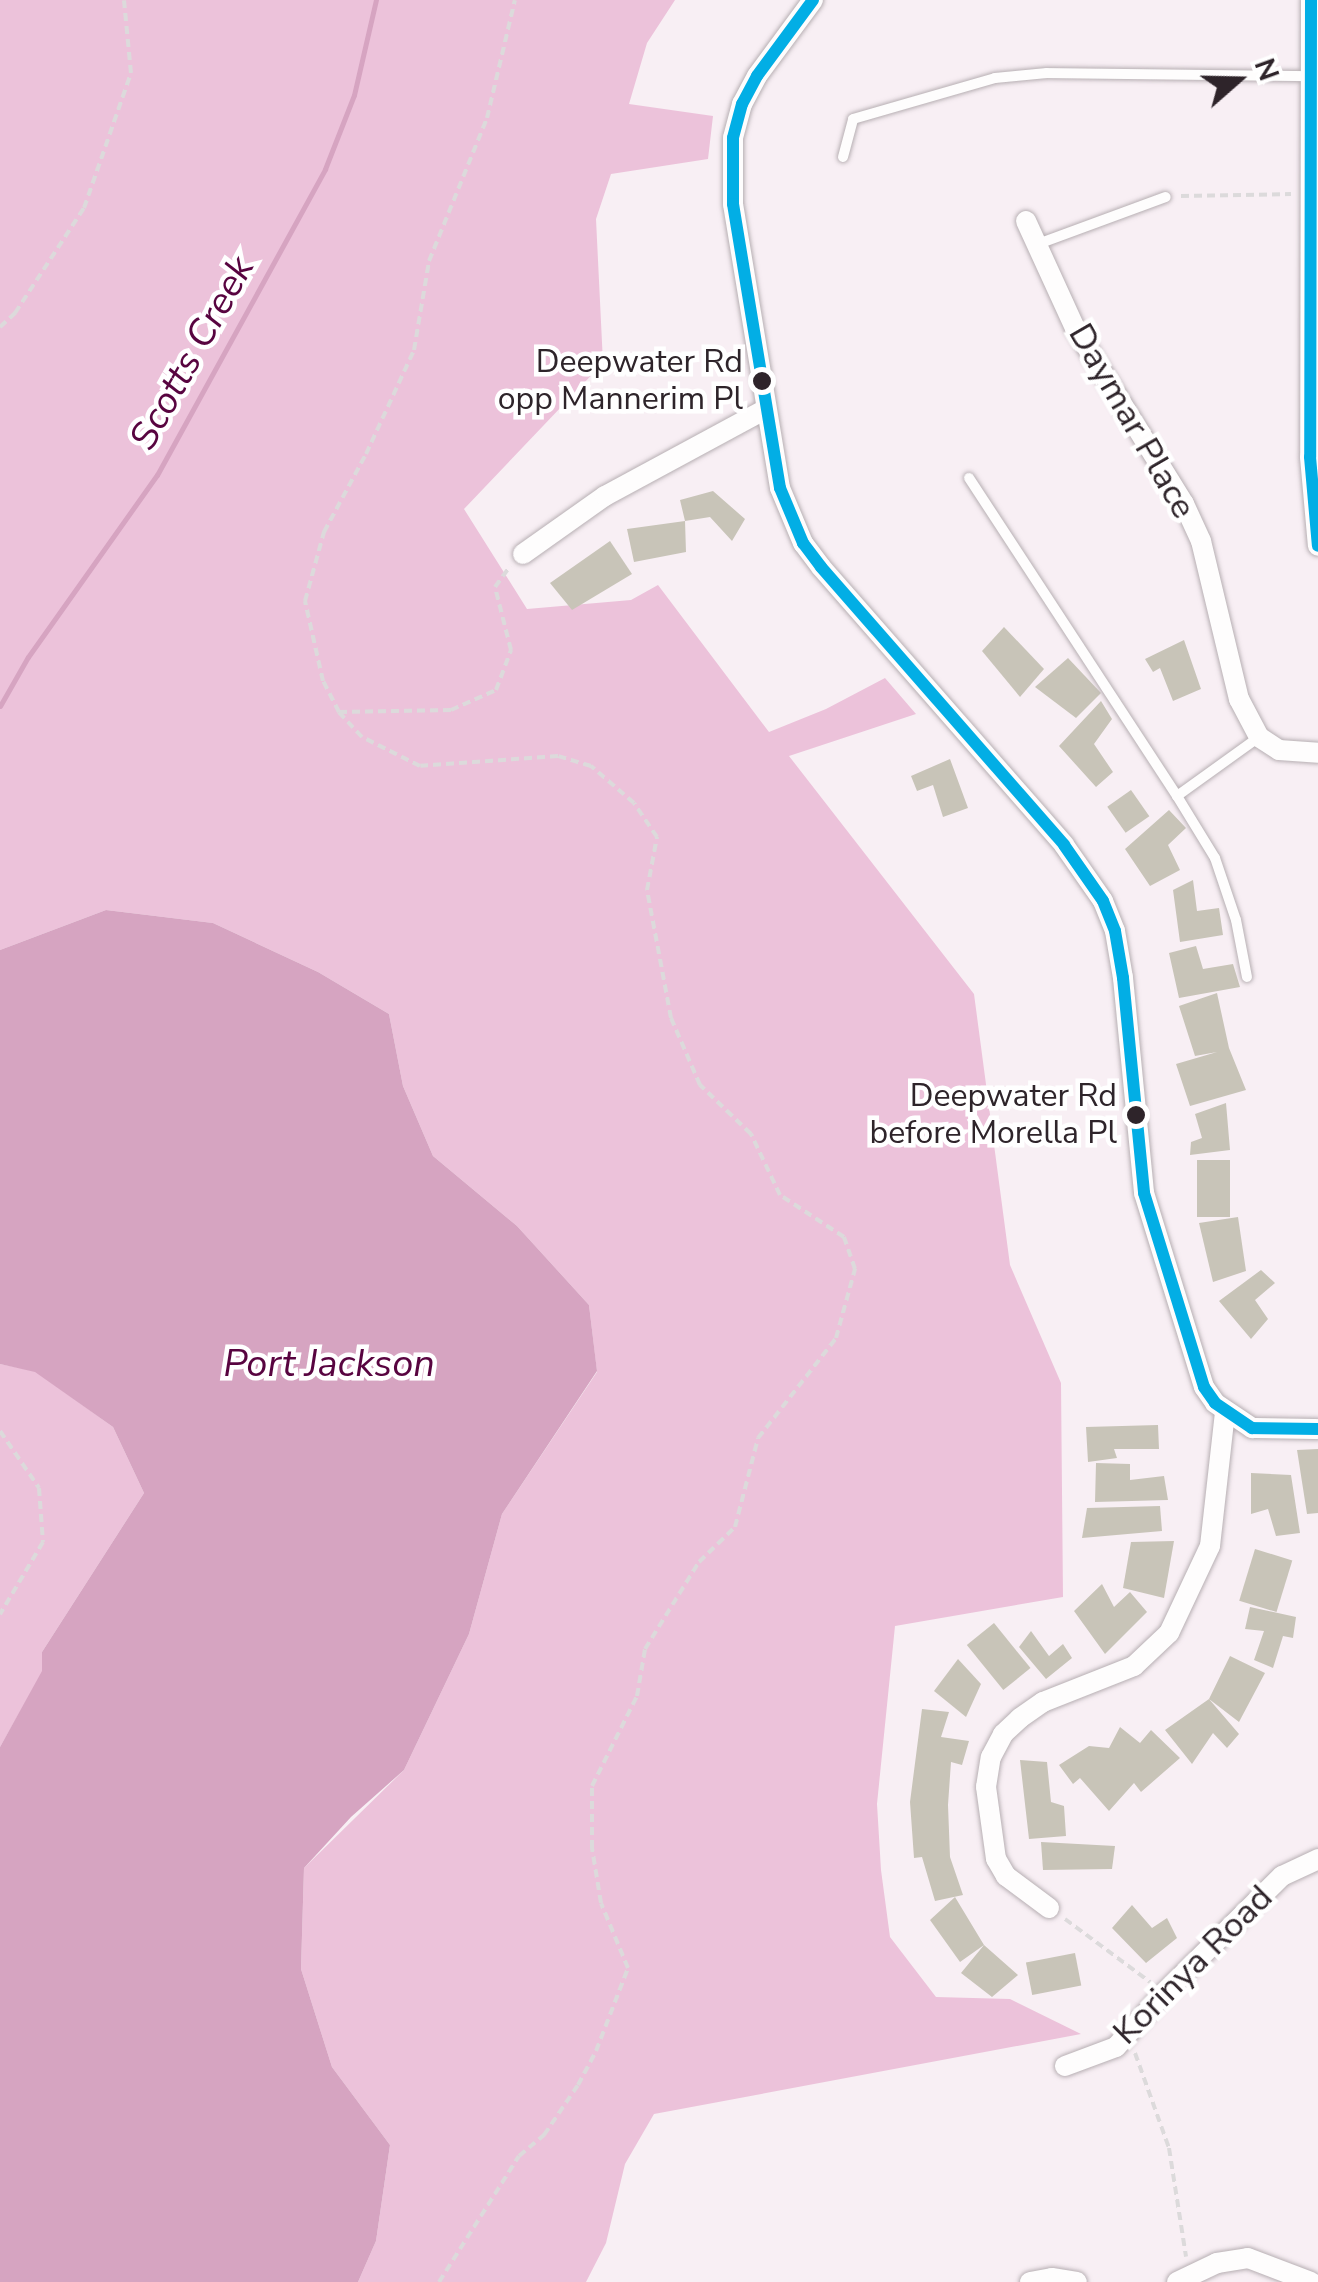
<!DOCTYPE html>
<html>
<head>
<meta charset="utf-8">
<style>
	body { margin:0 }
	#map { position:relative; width:1318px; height:2282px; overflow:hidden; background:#f8eff4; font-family:"Nunito Sans",sans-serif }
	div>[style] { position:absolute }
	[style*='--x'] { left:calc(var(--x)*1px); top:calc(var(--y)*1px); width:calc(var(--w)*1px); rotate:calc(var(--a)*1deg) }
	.forest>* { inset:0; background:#ecc2da }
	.water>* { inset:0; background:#d6a4c1 }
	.stream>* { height:5px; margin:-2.5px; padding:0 2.5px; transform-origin:2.5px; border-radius:2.5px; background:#d6a4c1 }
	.building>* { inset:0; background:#c8c4b8; transform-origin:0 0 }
	.path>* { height:4px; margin-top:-2px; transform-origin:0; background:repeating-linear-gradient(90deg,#dcdadb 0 8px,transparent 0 13px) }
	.roads { filter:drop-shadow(0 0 2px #b7afb3) drop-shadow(0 0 2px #b7afb3) }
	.service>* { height:10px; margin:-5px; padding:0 5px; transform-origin:5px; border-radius:5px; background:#fefdfd }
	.minor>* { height:20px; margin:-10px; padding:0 10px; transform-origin:10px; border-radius:10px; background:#fefdfd }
	.bus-1>* { height:12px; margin:-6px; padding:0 6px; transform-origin:6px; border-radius:6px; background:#02aee5 }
	.dots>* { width:28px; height:28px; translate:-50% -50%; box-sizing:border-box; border:5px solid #fff; border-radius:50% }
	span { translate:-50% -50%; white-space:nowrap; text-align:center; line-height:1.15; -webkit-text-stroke:9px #fff; paint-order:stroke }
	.bus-label { font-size:32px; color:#2e242a }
	.right { translate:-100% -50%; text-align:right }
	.street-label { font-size:35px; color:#2e242a }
	.water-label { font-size:38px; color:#580440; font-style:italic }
	.north { position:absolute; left:1188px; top:30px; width:100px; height:100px; -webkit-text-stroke:8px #fff; paint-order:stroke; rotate:70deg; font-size:28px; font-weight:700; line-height:40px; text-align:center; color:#2e242a }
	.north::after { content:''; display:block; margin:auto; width:35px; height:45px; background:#2e242a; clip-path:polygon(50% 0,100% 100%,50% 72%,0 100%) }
</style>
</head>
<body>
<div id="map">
	<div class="forest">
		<i style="clip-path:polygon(0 0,675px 0,647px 43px,629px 104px,713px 116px,708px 159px,611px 174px,596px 219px,603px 363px,464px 509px,527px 609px,631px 600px,658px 585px,769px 732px,826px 709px,885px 678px,916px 714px,789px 756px,974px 994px,1010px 1265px,1061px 1383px,1063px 1597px,895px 1626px,877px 1804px,881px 1870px,890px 1937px,936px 1997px,1010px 1999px,1081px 2034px,654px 2114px,625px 2164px,606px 2243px,586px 2282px,358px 2282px,376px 2241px,390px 2145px,332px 2067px,301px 1969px,304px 1868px,404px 1770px,469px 1634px,502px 1514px,597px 1372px,589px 1305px,517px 1226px,433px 1156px,403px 1086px,389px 1014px,318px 972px,213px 923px,106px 910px,0 950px)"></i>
		<i style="clip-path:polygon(0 1364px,35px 1371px,113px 1427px,144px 1493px,42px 1652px,43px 1671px,0 1747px)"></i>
	</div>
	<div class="water">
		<i style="clip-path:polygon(106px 910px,213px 923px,318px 972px,389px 1014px,403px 1086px,433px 1156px,517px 1226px,589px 1305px,597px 1371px,502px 1514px,469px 1634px,404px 1770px,351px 1817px,304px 1868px,301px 1969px,332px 2067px,390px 2145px,376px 2241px,358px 2282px,0 2282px,0 1747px,42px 1671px,42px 1652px,144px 1493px,113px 1427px,35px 1372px,0 1364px,0 950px)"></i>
	</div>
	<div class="stream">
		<i style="--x:0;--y:706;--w:56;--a:-60.3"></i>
		<i style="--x:28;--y:657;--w:223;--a:-54.7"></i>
		<i style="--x:157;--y:475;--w:349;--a:-61.2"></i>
		<i style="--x:325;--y:169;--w:79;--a:-68.6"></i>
		<i style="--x:354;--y:95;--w:98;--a:-77"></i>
	</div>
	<div class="building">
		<i style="clip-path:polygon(713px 491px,745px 519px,732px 541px,710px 517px,685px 521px,680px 500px)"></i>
		<i style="clip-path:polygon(685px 521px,686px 552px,634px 562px,627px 529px)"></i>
		<i style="clip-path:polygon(610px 541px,632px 574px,572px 610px,550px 583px)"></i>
		<i style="clip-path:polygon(1004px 627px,1044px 669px,1020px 697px,982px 651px)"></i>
		<i style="clip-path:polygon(1184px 640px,1201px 689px,1173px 701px,1160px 668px,1153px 672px,1145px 659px)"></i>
		<i style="clip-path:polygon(1068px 658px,1101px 693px,1076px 718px,1035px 687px)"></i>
		<i style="clip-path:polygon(1101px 701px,1112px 719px,1094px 744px,1113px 772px,1096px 787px,1059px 746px)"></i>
		<i style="clip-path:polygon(950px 759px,968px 808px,943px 817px,933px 785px,917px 791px,911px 776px)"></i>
		<i style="left:1131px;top:790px;width:32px;height:29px;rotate:55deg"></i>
		<i style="clip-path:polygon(1169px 810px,1186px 828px,1168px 845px,1180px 870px,1150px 886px,1125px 849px)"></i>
		<i style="clip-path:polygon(1193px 880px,1197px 911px,1219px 908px,1223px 935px,1180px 942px,1173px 890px)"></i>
		<i style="clip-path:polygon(1196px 946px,1203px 969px,1233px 964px,1240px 987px,1179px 998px,1169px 953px)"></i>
		<i style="clip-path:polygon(1217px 993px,1229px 1048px,1246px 1090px,1190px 1106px,1176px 1064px,1217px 1052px,1195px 1056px,1179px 1006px)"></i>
		<i style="clip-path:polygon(1226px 1103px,1230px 1150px,1190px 1155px,1191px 1142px,1202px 1138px,1195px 1114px)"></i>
		<i style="left:1197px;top:1160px;width:33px;height:57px"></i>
		<i style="clip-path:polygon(1238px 1217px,1246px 1271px,1213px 1282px,1199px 1223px)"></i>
		<i style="clip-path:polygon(1261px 1270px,1275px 1283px,1255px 1300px,1268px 1319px,1251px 1339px,1219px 1301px)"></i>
		<i style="clip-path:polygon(1158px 1425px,1159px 1449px,1114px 1449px,1117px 1458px,1088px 1462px,1086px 1427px)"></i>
		<i style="clip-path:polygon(1318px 1449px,1318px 1513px,1307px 1514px,1297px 1450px)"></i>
		<i style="clip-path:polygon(1096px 1463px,1130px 1464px,1130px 1480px,1164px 1476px,1168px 1500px,1095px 1502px)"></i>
		<i style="clip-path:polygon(1251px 1473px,1291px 1475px,1300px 1533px,1276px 1536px,1268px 1509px,1251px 1514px)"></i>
		<i style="clip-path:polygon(1160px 1506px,1162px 1531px,1082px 1538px,1087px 1508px)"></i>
		<i style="clip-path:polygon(1174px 1541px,1164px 1598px,1123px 1588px,1131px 1542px)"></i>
		<i style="left:1255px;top:1549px;width:39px;height:54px;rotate:17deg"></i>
		<i style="clip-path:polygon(1102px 1584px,1114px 1607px,1130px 1592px,1147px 1612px,1105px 1654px,1074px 1611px)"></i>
		<i style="clip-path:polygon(1250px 1607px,1296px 1617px,1293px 1638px,1283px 1636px,1273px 1668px,1254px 1660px,1264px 1631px,1245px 1629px)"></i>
		<i style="left:994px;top:1623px;width:58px;height:35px;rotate:51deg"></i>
		<i style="clip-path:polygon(1031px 1631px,1049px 1656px,1063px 1644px,1072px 1658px,1046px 1679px,1019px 1647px)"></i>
		<i style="clip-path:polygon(1230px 1656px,1265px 1673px,1239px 1722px,1209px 1699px,1239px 1734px,1227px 1748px,1213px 1733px,1192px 1764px,1165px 1730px,1209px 1699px)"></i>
		<i style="clip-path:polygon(958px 1659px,981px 1684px,966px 1717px,934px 1691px)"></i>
		<i style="clip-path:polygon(922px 1709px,949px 1712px,941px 1737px,969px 1741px,962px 1765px,951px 1762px,948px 1805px,950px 1857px,963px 1895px,935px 1901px,922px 1857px,914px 1858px,910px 1802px)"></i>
		<i style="clip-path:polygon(1120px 1727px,1140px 1743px,1151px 1730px,1180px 1758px,1141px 1792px,1134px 1783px,1109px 1811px,1080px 1778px,1073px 1784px,1059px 1765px,1089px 1746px,1109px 1748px)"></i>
		<i style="clip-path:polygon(1020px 1760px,1047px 1762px,1051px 1802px,1064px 1806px,1066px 1836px,1029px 1839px)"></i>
		<i style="clip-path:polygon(1041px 1842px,1115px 1846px,1112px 1869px,1043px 1870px)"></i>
		<i style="clip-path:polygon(955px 1897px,984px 1945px,1018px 1975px,992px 1997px,961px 1973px,984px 1945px,960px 1962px,930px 1920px)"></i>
		<i style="clip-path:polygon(1132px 1905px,1152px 1928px,1167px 1918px,1177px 1938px,1146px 1963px,1112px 1928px)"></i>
		<i style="left:1075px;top:1953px;width:33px;height:50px;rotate:79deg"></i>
	</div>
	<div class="path">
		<i style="--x:1181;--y:196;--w:110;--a:-1"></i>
		<i style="--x:0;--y:327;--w:21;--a:-43"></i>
		<i style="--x:15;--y:313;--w:126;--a:-56.7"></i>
		<i style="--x:84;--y:208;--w:143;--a:-70.8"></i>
		<i style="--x:131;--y:73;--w:73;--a:-95.5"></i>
		<i style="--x:339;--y:712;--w:112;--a:-1"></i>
		<i style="--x:451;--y:710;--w:49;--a:-24"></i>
		<i style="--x:496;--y:690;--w:43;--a:-69.4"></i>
		<i style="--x:511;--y:650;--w:65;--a:-104.3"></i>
		<i style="--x:495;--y:587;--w:26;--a:-54"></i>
		<i style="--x:0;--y:1431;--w:69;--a:55.6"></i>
		<i style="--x:39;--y:1488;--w:54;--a:85.8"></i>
		<i style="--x:43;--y:1542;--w:84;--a:120.8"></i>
		<i style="--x:1065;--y:1919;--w:106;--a:36.5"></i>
		<i style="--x:1135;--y:2053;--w:101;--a:70.3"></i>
		<i style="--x:1169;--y:2148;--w:110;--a:81.1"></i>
		<i style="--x:439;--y:2282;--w:149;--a:-57.6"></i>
		<i style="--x:519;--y:2156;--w:33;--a:-40"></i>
		<i style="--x:544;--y:2135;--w:60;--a:-55.8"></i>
		<i style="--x:578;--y:2085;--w:38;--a:-62"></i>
		<i style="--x:596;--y:2051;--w:89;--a:-68.9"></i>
		<i style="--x:628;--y:1968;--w:70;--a:-112.6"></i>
		<i style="--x:601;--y:1903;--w:56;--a:-99.3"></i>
		<i style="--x:592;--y:1848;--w:62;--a:-90"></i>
		<i style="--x:592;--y:1786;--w:101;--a:-63.4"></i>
		<i style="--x:637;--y:1696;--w:48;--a:-80.3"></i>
		<i style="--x:645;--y:1649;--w:102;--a:-58.2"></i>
		<i style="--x:699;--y:1562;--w:50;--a:-44.2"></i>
		<i style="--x:735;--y:1527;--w:92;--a:-75.5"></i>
		<i style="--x:758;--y:1438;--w:127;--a:-52"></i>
		<i style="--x:836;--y:1338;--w:72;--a:-74.6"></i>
		<i style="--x:855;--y:1269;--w:34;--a:-109"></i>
		<i style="--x:844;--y:1237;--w:77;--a:-146.7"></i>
		<i style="--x:780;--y:1195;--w:68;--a:-115.4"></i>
		<i style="--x:751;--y:1134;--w:71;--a:-136.1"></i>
		<i style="--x:700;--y:1085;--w:73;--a:-113.4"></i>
		<i style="--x:671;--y:1018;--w:130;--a:-100.6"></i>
		<i style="--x:647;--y:890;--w:54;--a:-79.3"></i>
		<i style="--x:657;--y:837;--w:41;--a:-124.1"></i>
		<i style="--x:634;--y:803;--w:57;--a:-139.3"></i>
		<i style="--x:591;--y:766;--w:34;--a:-163"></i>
		<i style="--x:558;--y:756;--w:138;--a:175.9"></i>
		<i style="--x:420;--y:766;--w:65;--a:-153.4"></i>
		<i style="--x:362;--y:737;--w:34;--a:-133"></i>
		<i style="--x:339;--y:712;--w:35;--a:-117"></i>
		<i style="--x:323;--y:681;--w:82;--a:-102.7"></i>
		<i style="--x:305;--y:601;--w:72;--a:-74.6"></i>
		<i style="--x:324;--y:532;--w:89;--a:-61.7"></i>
		<i style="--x:366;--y:454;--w:115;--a:-65.2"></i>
		<i style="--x:414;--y:350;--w:90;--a:-80.4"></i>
		<i style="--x:429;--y:261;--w:154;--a:-67.9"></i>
		<i style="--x:487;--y:118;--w:121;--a:-76.7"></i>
	</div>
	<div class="roads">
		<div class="service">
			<i style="--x:843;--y:157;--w:39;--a:-75"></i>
			<i style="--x:853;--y:119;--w:148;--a:-16.1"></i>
			<i style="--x:995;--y:78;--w:52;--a:-5.5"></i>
			<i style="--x:1047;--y:73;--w:263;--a:0.7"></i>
			<i style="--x:1038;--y:244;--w:136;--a:-20.2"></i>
			<i style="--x:969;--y:478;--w:380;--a:56.8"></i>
			<i style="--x:1177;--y:796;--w:101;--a:-35.7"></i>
			<i style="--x:1177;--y:796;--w:73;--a:58.5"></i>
			<i style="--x:1215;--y:858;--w:65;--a:71.3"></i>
			<i style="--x:1236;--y:920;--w:58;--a:79.1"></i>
		</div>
		<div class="minor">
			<i style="--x:813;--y:0;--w:94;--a:126.4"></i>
			<i style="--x:757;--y:76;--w:32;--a:118"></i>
			<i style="--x:742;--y:104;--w:35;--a:105"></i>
			<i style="--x:733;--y:138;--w:66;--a:90"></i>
			<i style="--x:733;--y:204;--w:288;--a:80.6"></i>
			<i style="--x:780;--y:488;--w:60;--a:67.3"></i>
			<i style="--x:803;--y:543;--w:30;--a:53"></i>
			<i style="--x:821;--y:567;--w:369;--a:48.8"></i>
			<i style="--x:1064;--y:845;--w:68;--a:55.1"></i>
			<i style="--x:1103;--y:901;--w:32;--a:68"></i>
			<i style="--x:1115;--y:931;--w:48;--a:80.3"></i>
			<i style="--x:1123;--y:978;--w:216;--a:84.4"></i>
			<i style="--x:1144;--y:1193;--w:203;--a:72.8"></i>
			<i style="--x:1204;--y:1387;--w:19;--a:55"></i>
			<i style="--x:1215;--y:1403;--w:45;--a:34"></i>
			<i style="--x:1252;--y:1428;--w:66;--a:0.9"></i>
			<i style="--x:1311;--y:0;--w:457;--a:90.1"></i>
			<i style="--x:1310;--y:457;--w:89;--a:84.9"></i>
			<i style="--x:1026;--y:221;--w:118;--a:65.4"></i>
			<i style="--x:1075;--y:328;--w:207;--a:58.2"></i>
			<i style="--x:1184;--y:504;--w:41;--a:65.3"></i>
			<i style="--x:1201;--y:541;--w:163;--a:76.5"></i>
			<i style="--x:1239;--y:699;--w:43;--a:62.2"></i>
			<i style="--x:1259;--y:737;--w:24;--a:33"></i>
			<i style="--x:1279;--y:750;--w:39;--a:4"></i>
			<i style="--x:523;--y:554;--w:100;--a:-35.3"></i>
			<i style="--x:605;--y:496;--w:183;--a:-28.4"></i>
			<i style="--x:1049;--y:1908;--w:54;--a:-143.3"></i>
			<i style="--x:1006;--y:1876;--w:20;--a:-120"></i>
			<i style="--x:996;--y:1859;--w:73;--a:-97.9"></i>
			<i style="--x:986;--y:1787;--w:30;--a:-81"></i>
			<i style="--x:991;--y:1757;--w:26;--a:-62"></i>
			<i style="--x:1003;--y:1734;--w:23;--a:-43"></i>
			<i style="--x:1020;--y:1718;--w:28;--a:-35"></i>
			<i style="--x:1043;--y:1702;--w:98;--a:-21.6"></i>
			<i style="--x:1134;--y:1666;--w:48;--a:-43.3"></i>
			<i style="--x:1169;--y:1633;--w:96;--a:-64.8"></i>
			<i style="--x:1210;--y:1546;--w:135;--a:-83.6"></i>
			<i style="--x:1065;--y:2066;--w:54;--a:-20.4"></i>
			<i style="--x:1116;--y:2047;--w:72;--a:-48.4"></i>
			<i style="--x:1164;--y:1993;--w:166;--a:-44.8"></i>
			<i style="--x:1282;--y:1876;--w:40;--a:-25"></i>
			<i style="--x:1030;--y:2282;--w:22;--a:-10"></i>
			<i style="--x:1052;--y:2278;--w:25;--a:9"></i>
			<i style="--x:1177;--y:2282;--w:44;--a:-25.4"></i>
			<i style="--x:1217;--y:2263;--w:31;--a:-9"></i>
			<i style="--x:1248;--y:2258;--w:67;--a:20.9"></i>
		</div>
	</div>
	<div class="bus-1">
		<i style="--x:813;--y:0;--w:94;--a:126.4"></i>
		<i style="--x:757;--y:76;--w:32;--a:118"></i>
		<i style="--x:742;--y:104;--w:35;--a:105"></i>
		<i style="--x:733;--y:138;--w:66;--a:90"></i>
		<i style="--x:733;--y:204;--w:288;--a:80.6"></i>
		<i style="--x:780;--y:488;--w:60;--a:67.3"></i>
		<i style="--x:803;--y:543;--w:30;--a:53"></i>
		<i style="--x:821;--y:567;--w:369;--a:48.8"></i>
		<i style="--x:1064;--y:845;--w:68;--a:55.1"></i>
		<i style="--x:1103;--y:901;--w:32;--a:68"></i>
		<i style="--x:1115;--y:931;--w:48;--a:80.3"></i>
		<i style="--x:1123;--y:978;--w:216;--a:84.4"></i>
		<i style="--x:1144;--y:1193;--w:203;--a:72.8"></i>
		<i style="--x:1204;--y:1387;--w:19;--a:55"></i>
		<i style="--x:1215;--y:1403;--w:45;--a:34"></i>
		<i style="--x:1252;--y:1428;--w:66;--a:0.9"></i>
		<i style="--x:1311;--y:0;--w:457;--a:90.1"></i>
		<i style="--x:1310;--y:457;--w:89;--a:84.9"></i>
	</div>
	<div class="dots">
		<i style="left:762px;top:381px;background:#2e242a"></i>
		<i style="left:1136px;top:1115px;background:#2e242a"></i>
	</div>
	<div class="bus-label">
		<span class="right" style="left:743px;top:381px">Deepwater Rd<br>opp Mannerim Pl</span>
		<span class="right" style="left:1117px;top:1115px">Deepwater Rd<br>before Morella Pl</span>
	</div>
	<div class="street-label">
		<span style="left:1132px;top:421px;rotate:60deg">Daymar Place</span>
		<span style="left:1193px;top:1965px;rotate:-45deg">Korinya Road</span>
	</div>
	<div class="water-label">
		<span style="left:192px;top:353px;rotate:-61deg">Scotts Creek</span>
		<span style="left:329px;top:1364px">Port Jackson</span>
	</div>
	<div class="north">N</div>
</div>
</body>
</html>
